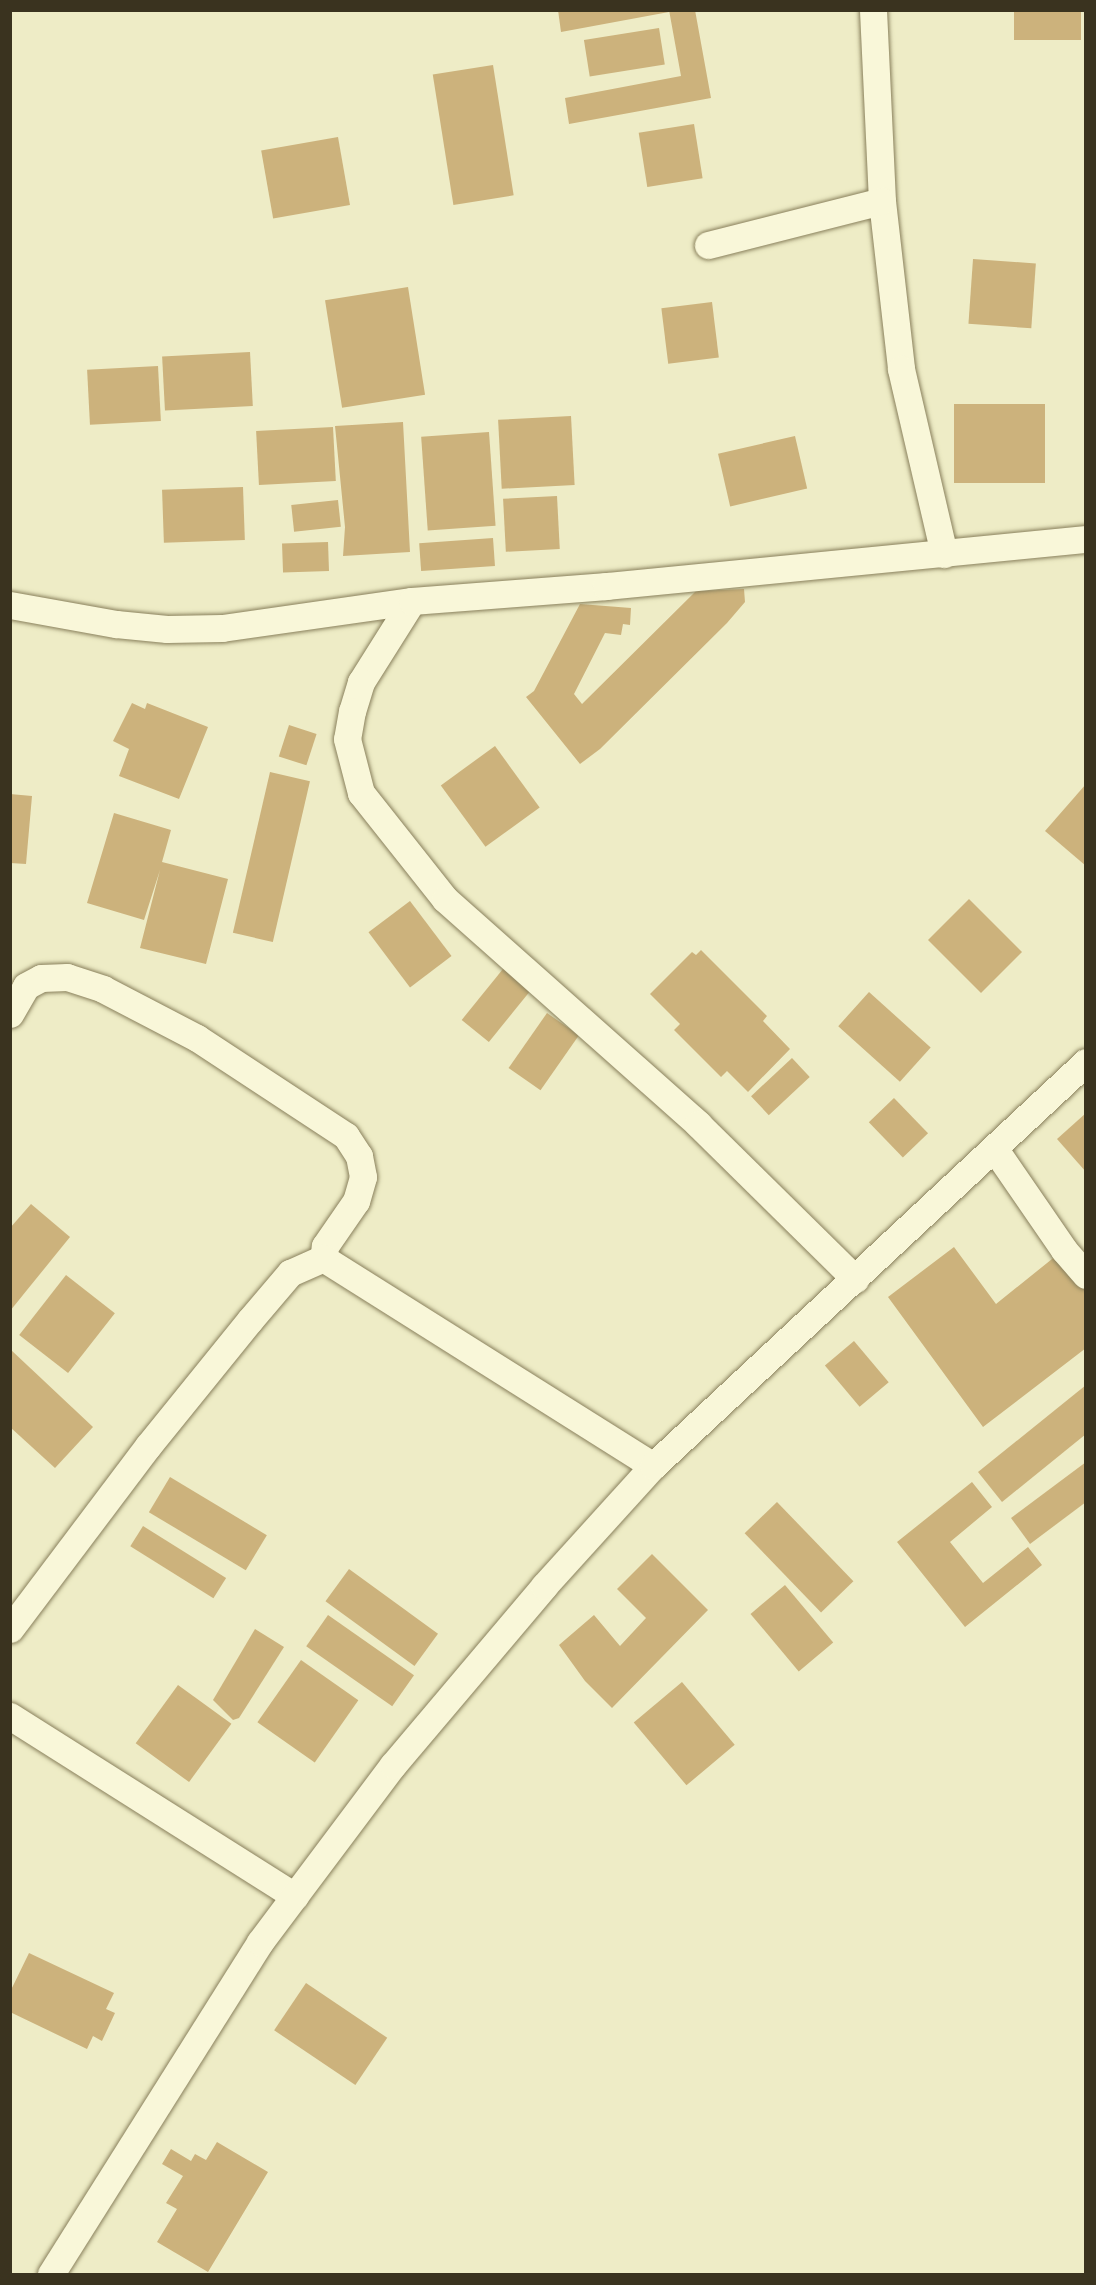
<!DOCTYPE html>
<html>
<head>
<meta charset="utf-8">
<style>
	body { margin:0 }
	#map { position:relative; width:1096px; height:2285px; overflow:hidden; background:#eeecc6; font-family:"Libre Baskerville",serif }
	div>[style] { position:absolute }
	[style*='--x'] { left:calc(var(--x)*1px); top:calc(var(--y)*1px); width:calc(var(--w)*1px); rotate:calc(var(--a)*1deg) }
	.building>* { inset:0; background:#ccb27c; transform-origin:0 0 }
	.roads { filter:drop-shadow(0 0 2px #89805c) drop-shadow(0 0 2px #89805c) }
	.street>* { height:27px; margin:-13.5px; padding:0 13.5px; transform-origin:13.5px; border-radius:13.5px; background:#f9f7d9 }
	span { translate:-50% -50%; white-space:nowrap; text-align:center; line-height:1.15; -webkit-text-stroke:5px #f5f4d5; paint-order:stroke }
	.frame { position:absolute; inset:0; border:12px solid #3a331f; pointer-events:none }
</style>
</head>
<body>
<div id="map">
	<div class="building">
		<i style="clip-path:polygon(558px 10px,669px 10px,669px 12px,561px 32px)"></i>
		<i style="clip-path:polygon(669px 10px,695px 10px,711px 98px,569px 124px,565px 98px,681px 76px)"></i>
		<i style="left:1014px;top:10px;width:67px;height:30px"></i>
		<i style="left:659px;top:28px;width:37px;height:76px;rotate:81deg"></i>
		<i style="left:493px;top:65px;width:132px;height:61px;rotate:81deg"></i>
		<i style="left:694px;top:124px;width:55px;height:56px;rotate:81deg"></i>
		<i style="left:338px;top:137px;width:69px;height:78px;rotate:80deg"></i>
		<i style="left:973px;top:259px;width:63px;height:65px;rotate:4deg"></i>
		<i style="left:408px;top:287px;width:109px;height:84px;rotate:81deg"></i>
		<i style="left:712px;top:302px;width:56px;height:51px;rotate:83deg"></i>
		<i style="left:250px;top:352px;width:54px;height:88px;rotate:87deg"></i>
		<i style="left:158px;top:366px;width:55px;height:71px;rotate:87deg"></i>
		<i style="left:1045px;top:404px;width:79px;height:91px;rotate:90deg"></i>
		<i style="left:571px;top:416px;width:69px;height:73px;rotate:87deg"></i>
		<i style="clip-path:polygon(403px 422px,410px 552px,343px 556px,345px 527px,335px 426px)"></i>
		<i style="left:333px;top:427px;width:54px;height:77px;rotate:87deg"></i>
		<i style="left:489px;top:432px;width:94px;height:68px;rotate:86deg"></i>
		<i style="left:795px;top:436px;width:54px;height:79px;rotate:77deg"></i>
		<i style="left:243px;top:487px;width:53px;height:81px;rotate:88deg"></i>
		<i style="left:557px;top:496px;width:53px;height:54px;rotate:87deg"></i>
		<i style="left:338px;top:500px;width:27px;height:47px;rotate:84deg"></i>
		<i style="left:493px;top:538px;width:28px;height:74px;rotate:86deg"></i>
		<i style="left:328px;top:542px;width:29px;height:46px;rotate:88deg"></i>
		<i style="clip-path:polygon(744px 589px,745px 602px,727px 623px,600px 749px,580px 764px,526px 697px,534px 691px,580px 604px,631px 608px,630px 625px,623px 624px,621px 635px,605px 633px,574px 694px,582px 704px,696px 591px)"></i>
		<i style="clip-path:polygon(132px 703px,145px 709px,147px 703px,208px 727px,179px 799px,119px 776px,129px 749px,113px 741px)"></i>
		<i style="left:289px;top:725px;width:29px;height:33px;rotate:18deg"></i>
		<i style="left:495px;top:746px;width:76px;height:67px;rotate:54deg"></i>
		<i style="left:270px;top:772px;width:41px;height:165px;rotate:13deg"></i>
		<i style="clip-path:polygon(1086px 784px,1086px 866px,1045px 831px)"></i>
		<i style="clip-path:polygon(10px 794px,32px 796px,26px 864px,10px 863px)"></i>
		<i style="clip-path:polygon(114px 813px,171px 830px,162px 862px,228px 879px,206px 964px,140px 948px,160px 870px,144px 920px,87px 903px)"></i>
		<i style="left:969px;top:899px;width:75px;height:58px;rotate:45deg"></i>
		<i style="left:410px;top:901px;width:69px;height:52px;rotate:53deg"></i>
		<i style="clip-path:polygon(701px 950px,767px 1016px,763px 1021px,790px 1049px,748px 1092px,727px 1071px,721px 1077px,674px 1030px,680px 1024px,650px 994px,692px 952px,696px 955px)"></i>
		<i style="left:507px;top:964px;width:35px;height:72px;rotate:39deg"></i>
		<i style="left:869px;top:992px;width:83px;height:46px;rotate:42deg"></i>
		<i style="left:547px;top:1013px;width:39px;height:67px;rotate:35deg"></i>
		<i style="left:792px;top:1058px;width:26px;height:56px;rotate:47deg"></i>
		<i style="left:894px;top:1098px;width:49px;height:35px;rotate:46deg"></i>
		<i style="clip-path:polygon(1086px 1113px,1086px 1172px,1057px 1139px)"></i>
		<i style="clip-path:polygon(31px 1204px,70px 1237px,10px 1311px,10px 1228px)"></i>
		<i style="clip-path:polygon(954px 1247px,996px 1304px,1062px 1251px,1086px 1282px,1086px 1348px,983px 1427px,888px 1297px)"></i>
		<i style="left:66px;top:1275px;width:62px;height:76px;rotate:38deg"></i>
		<i style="left:854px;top:1341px;width:54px;height:38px;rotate:50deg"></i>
		<i style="clip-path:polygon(10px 1349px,93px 1427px,55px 1468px,10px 1427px)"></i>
		<i style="clip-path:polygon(1086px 1385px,1086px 1434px,1002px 1502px,978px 1472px)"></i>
		<i style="clip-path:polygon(1086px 1462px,1086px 1502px,1030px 1544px,1011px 1518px)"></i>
		<i style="left:170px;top:1477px;width:113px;height:41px;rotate:31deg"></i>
		<i style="clip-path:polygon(972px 1482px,992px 1507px,950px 1542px,983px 1583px,1028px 1547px,1042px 1565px,965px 1627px,897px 1542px)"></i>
		<i style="left:777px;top:1502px;width:110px;height:45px;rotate:46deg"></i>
		<i style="left:143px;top:1526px;width:98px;height:24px;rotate:32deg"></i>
		<i style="clip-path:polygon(652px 1554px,708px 1610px,612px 1708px,585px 1681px,559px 1645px,594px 1615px,620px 1646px,646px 1618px,617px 1589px)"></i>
		<i style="left:349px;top:1569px;width:110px;height:40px;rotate:36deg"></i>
		<i style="left:785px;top:1585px;width:75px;height:45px;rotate:50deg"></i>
		<i style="left:328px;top:1615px;width:105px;height:38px;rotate:35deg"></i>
		<i style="clip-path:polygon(255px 1629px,284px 1647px,239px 1718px,233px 1720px,213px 1700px)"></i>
		<i style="left:301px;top:1660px;width:70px;height:76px;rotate:35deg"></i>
		<i style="left:682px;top:1682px;width:82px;height:63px;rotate:50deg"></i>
		<i style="left:178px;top:1685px;width:66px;height:72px;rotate:36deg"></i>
		<i style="clip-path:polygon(29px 1953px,114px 1993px,106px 2009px,115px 2013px,102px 2041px,93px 2036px,87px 2049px,10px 2012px,10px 1992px)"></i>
		<i style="left:306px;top:1983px;width:98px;height:57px;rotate:34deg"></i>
		<i style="clip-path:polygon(217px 2142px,268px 2172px,208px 2272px,157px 2242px,177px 2209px,166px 2203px,183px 2176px,162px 2164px,171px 2149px,191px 2161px,195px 2154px,206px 2160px)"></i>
	</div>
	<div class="roads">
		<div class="street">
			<i style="--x:873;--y:10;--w:191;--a:87.3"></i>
			<i style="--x:882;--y:201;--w:169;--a:83.5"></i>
			<i style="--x:901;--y:369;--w:190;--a:76.9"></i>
			<i style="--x:708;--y:245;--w:179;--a:-14.2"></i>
			<i style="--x:412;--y:601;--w:96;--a:122.2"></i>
			<i style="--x:361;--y:682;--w:30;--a:107"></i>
			<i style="--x:352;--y:711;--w:28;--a:100"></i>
			<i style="--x:347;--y:739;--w:56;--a:75.5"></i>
			<i style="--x:361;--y:793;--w:135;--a:51.6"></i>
			<i style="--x:445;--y:899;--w:339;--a:41.6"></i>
			<i style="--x:698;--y:1124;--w:221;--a:44.6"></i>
			<i style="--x:10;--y:605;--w:108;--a:10.2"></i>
			<i style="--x:116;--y:624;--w:51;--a:5.6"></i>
			<i style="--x:167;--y:629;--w:55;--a:-1"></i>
			<i style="--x:222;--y:628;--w:192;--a:-8.1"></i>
			<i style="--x:412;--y:601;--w:195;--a:-4.4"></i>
			<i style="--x:606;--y:586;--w:482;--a:-5.6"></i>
			<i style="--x:10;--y:1014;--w:32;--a:-60"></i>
			<i style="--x:26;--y:986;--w:17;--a:-28"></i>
			<i style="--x:41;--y:978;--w:26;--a:-2"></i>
			<i style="--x:67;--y:977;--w:38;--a:18"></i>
			<i style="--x:103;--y:989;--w:106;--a:27.5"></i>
			<i style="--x:197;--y:1038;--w:178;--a:33.3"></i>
			<i style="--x:346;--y:1136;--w:24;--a:57"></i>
			<i style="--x:359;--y:1156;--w:21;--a:79"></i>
			<i style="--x:363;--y:1177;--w:25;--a:106"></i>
			<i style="--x:356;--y:1201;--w:55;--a:124.6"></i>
			<i style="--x:325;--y:1246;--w:12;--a:99"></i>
			<i style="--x:323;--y:1258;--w:390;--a:32.2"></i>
			<i style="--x:994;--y:1148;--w:124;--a:55.5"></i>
			<i style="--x:1064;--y:1250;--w:33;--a:49"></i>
			<i style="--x:10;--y:1629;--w:229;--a:-53"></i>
			<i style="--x:148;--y:1446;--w:162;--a:-51"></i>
			<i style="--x:250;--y:1320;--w:62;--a:-49.6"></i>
			<i style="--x:290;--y:1273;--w:36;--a:-24"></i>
			<i style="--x:10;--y:1716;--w:337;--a:32.3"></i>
			<i style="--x:51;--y:2274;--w:392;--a:-57.8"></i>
			<i style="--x:260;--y:1942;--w:221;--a:-53.1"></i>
			<i style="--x:393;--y:1765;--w:234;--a:-49.8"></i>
			<i style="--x:544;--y:1586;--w:162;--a:-47.8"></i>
			<i style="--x:653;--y:1466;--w:592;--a:-43.02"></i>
		</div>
	</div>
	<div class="frame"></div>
</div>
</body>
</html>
